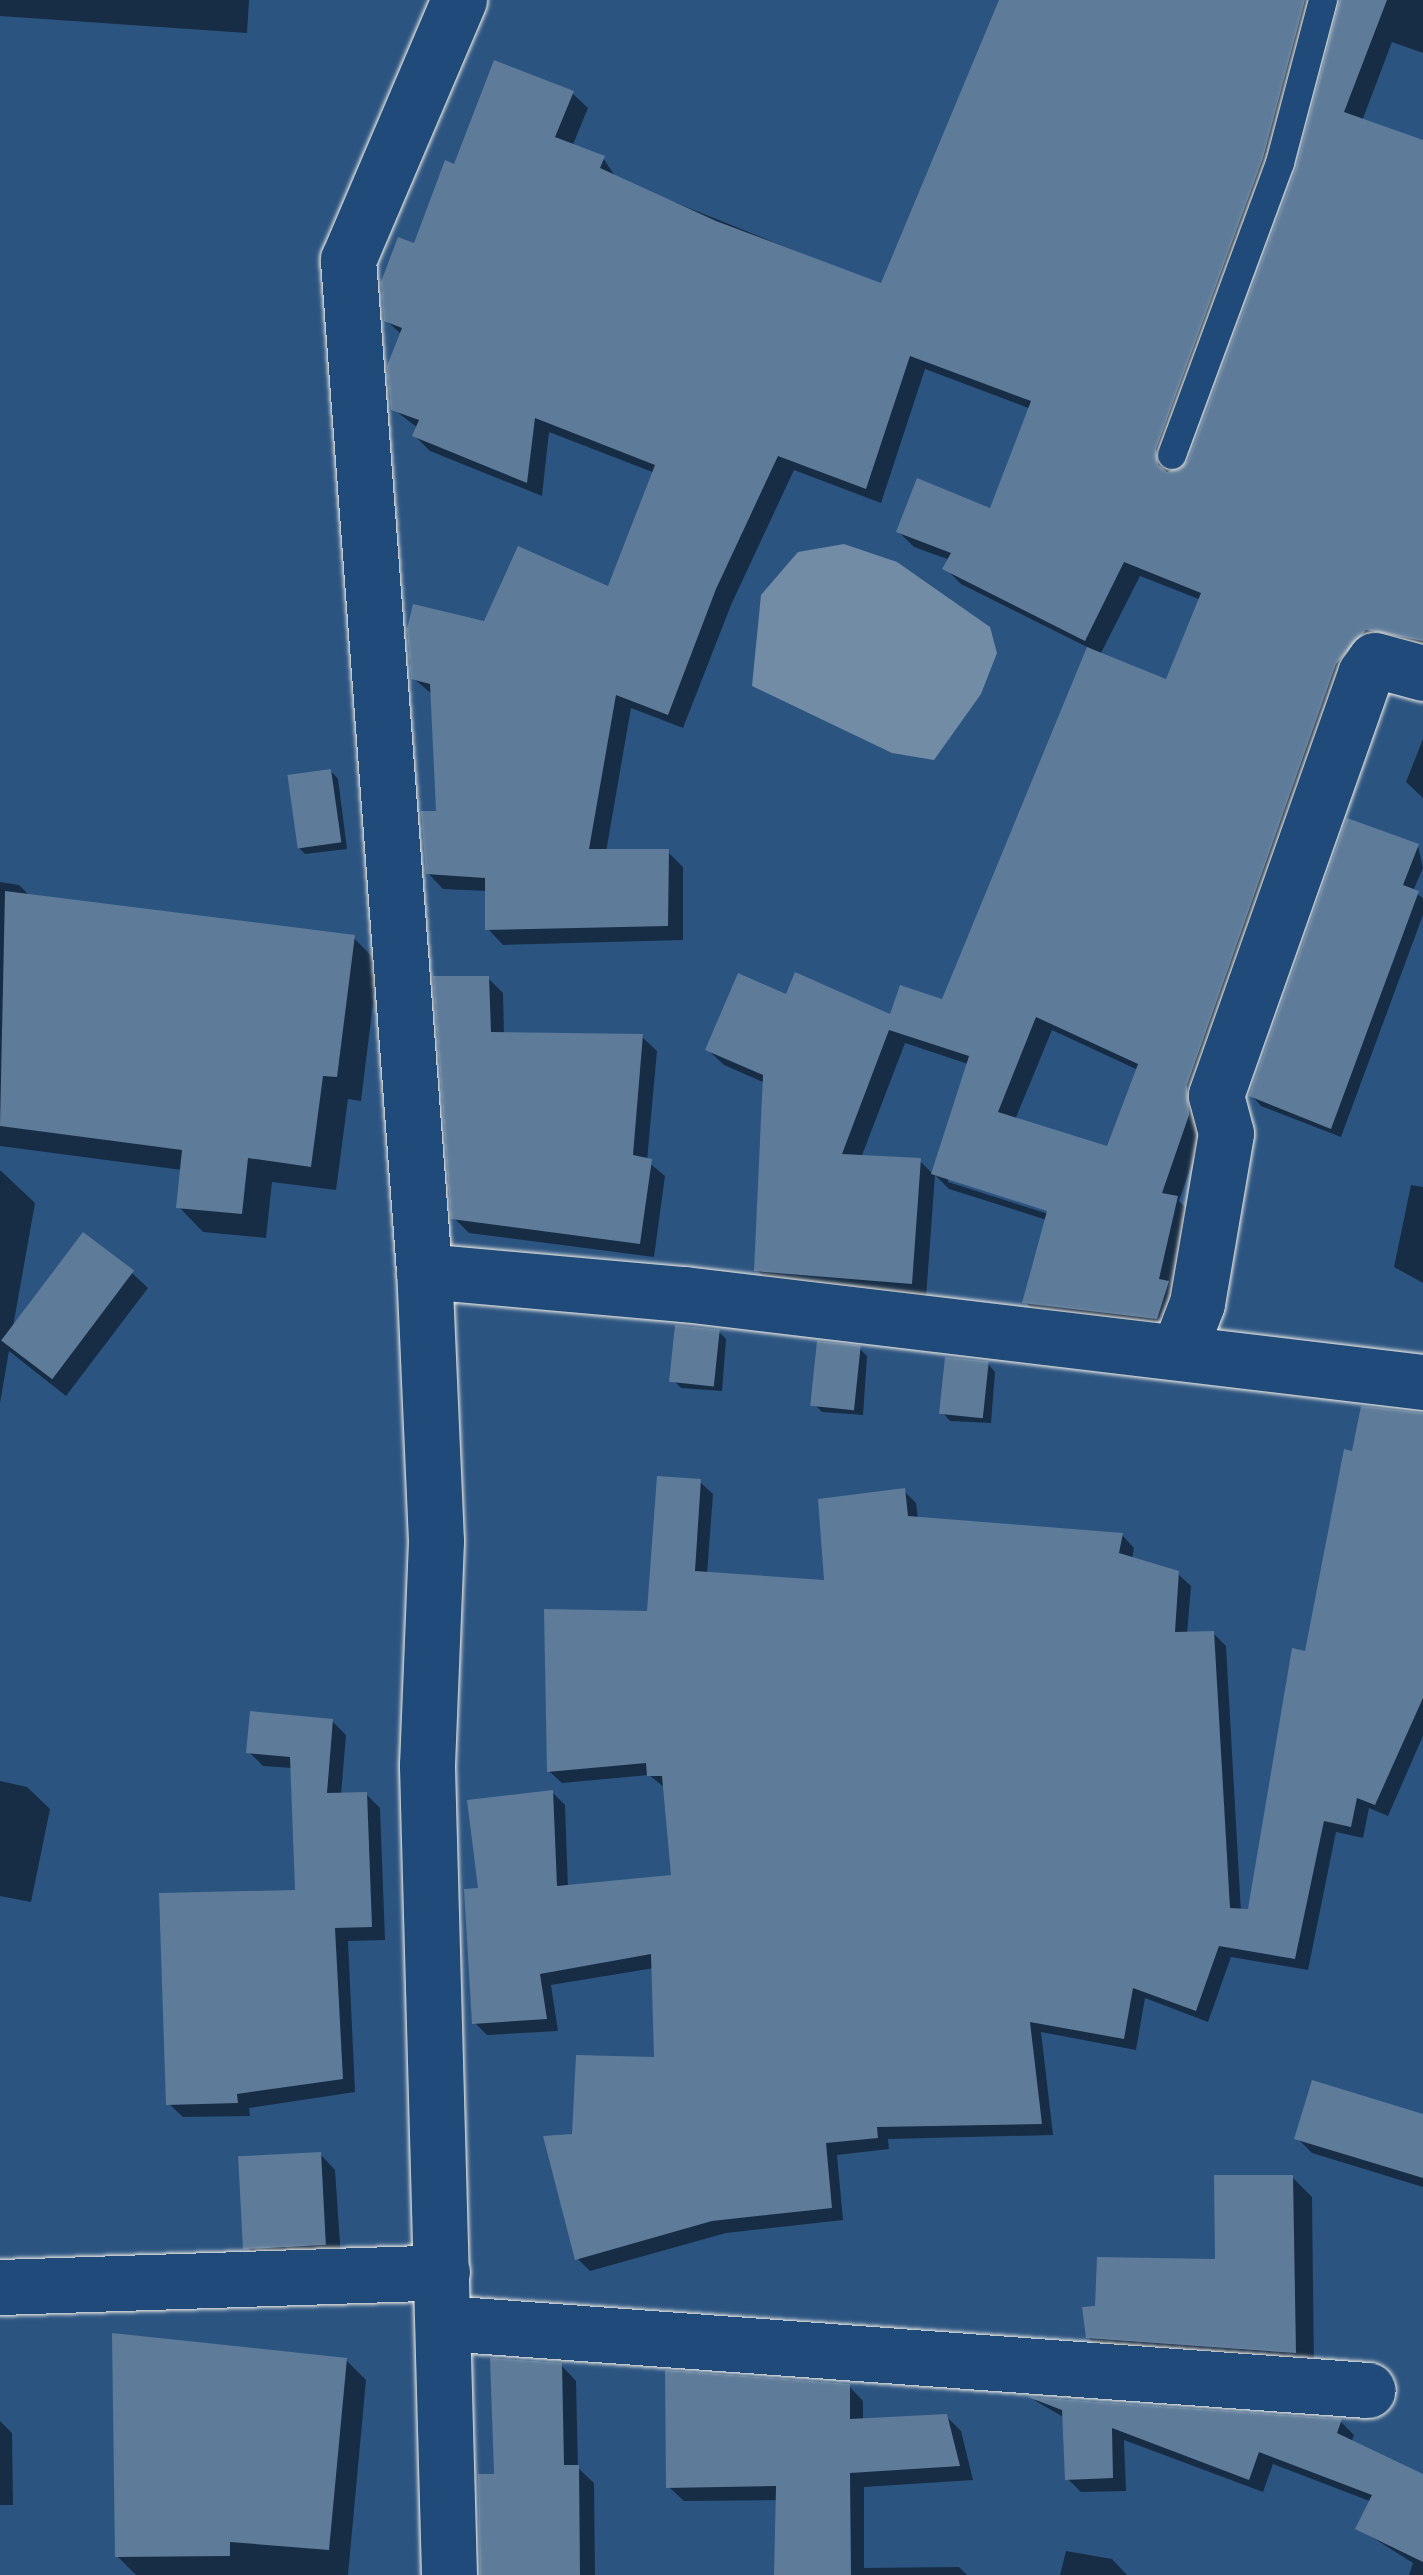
<!DOCTYPE html>
<html>
<head>
<meta charset="utf-8">
<style>
	body { margin:0 }
	#map { position:relative; width:1423px; height:2575px; overflow:hidden; background:#2c5481; font-family:"Patrick Hand",sans-serif }
	div>[style] { position:absolute }
	[style*='--x'] { left:calc(var(--x)*1px); top:calc(var(--y)*1px); width:calc(var(--w)*1px); rotate:calc(var(--a)*1deg) }
	.water>* { inset:0; background:#738ca6 }
	.shadow>* { inset:0; background:#0007 }
	.building>* { inset:0; background:#5e7b9a; transform-origin:0 0 }
	.roads { filter:drop-shadow(0 0 2px #f4f1e8) drop-shadow(0 0 2px #f4f1e8) }
	.lane>* { height:28px; margin:-14px; padding:0 14px; transform-origin:14px; border-radius:14px; background:#1f4a7a }
	.street>* { height:55px; margin:-27.5px; padding:0 27.5px; transform-origin:27.5px; border-radius:27.5px; background:#1f4a7a }
	span { translate:-50% -50%; white-space:nowrap; text-align:center; line-height:1.15; -webkit-text-stroke:10px #1f4a7a; paint-order:stroke }
</style>
</head>
<body>
<div id="map">
	<div class="water">
		<i style="clip-path:polygon(844px 544px,897px 562px,990px 627px,997px 653px,981px 694px,934px 760px,892px 753px,752px 686px,761px 595px,798px 552px)"></i>
	</div>
	<div class="shadow">
		<i style="clip-path:polygon(0 0,249px 0,247px 33px,0 16px)"></i>
		<i style="clip-path:polygon(evenodd,1002px 0,1338px 0,1321px 11px,1170px 466px,1173px 474px,1191px 463px,1299px 168px,1341px 0,1423px 0,1423px 53px,1392px 42px,1362px 121px,1423px 143px,1423px 650px,1400px 644px,1203px 1132px,1179px 1201px,1192px 1214px,1173px 1333px,1040px 1317px,1025px 1302px,1047px 1220px,949px 1189px,935px 1175px,926px 1298px,772px 1285px,757px 1270px,765px 1083px,724px 1065px,708px 1050px,787px 997px,892px 1017px,944px 1002px,1089px 648px,961px 584px,945px 568px,950px 560px,914px 547px,899px 532px,992px 511px,1031px 409px,925px 369px,881px 503px,794px 470px,731px 605px,683px 728px,631px 708px,606px 852px,668px 852px,683px 867px,683px 940px,503px 945px,488px 929px,488px 891px,443px 889px,428px 873px,439px 814px,433px 695px,413px 678px,486px 624px,610px 589px,655px 473px,549px 432px,542px 496px,430px 451px,415px 436px,418px 428px,393px 409px,402px 335px,386px 320px,456px 167px,572px 93px,588px 108px,572px 147px,603px 158px,617px 179px,882px 286px,1002px 0,1140px 576px,1201px 600px,1167px 682px,1100px 655px,1140px 576px,1002px 0,1052px 1030px,1138px 1070px,1109px 1149px,1015px 1120px,1052px 1030px,1002px 0,905px 1043px,968px 1064px,933px 1174px,920px 1161px,861px 1158px,905px 1043px,1002px 0,948px 1177px,1059px 1212px,1058px 1217px,948px 1182px,948px 1177px)"></i>
		<i style="clip-path:polygon(1423px 739px,1423px 798px,1406px 782px)"></i>
		<i style="clip-path:polygon(331px 771px,338px 779px,347px 849px,305px 854px,298px 847px)"></i>
		<i style="clip-path:polygon(1418px 846px,1423px 868px,1413px 891px,1423px 898px,1423px 915px,1341px 1137px,1261px 1106px,1252px 1096px)"></i>
		<i style="clip-path:polygon(0 882px,19px 885px,30px 896px,354px 938px,378px 963px,361px 1101px,348px 1099px,336px 1190px,272px 1182px,266px 1238px,203px 1232px,179px 1207px,182px 1170px,0 1146px)"></i>
		<i style="clip-path:polygon(488px 978px,503px 993px,504px 1035px,642px 1037px,657px 1051px,647px 1161px,665px 1176px,654px 1257px,469px 1233px,454px 1218px)"></i>
		<i style="clip-path:polygon(0 1170px,35px 1203px,13px 1327px,132px 1273px,148px 1288px,66px 1396px,9px 1351px,0 1403px)"></i>
		<i style="clip-path:polygon(1411px 1185px,1423px 1187px,1423px 1283px,1394px 1267px)"></i>
		<i style="clip-path:polygon(719px 1332px,726px 1339px,722px 1391px,681px 1388px,674px 1381px)"></i>
		<i style="clip-path:polygon(860px 1349px,867px 1356px,863px 1415px,822px 1412px,815px 1405px)"></i>
		<i style="clip-path:polygon(988px 1364px,995px 1372px,991px 1423px,950px 1421px,943px 1413px)"></i>
		<i style="clip-path:polygon(1363px 1409px,1423px 1413px,1423px 1736px,1388px 1816px,1369px 1808px,1363px 1838px,1336px 1832px,1308px 1970px,1231px 1957px,1208px 2022px,1145px 1998px,1136px 2050px,1041px 2032px,1053px 2135px,888px 2139px,889px 2149px,837px 2155px,843px 2220px,726px 2233px,590px 2271px,578px 2259px,575px 2136px,657px 2060px,654px 1968px,551px 1985px,558px 2031px,487px 2035px,475px 2023px,481px 1890px,552px 1792px,565px 1805px,568px 1888px,674px 1878px,665px 1788px,649px 1775px,562px 1783px,549px 1771px,650px 1614px,700px 1482px,713px 1494px,707px 1574px,827px 1583px,904px 1491px,916px 1503px,918px 1519px,1122px 1535px,1134px 1548px,1132px 1560px,1178px 1574px,1191px 1586px,1187px 1634px,1213px 1633px,1226px 1646px,1241px 1912px,1250px 1912px)"></i>
		<i style="clip-path:polygon(332px 1721px,346px 1735px,341px 1795px,366px 1794px,380px 1808px,385px 1940px,348px 1941px,355px 2092px,249px 2108px,250px 2116px,183px 2117px,169px 2104px,297px 1893px,292px 1768px,263px 1766px,249px 1752px)"></i>
		<i style="clip-path:polygon(0 1781px,27px 1787px,50px 1809px,31px 1902px,0 1896px)"></i>
		<i style="clip-path:polygon(1423px 2117px,1423px 2187px,1312px 2153px,1297px 2138px)"></i>
		<i style="clip-path:polygon(320px 2154px,335px 2170px,341px 2259px,262px 2262px,246px 2246px)"></i>
		<i style="clip-path:polygon(1292px 2177px,1312px 2197px,1314px 2372px,1108px 2357px,1088px 2337px,1098px 2308px,1217px 2262px)"></i>
		<i style="clip-path:polygon(346px 2360px,366px 2380px,348px 2575px,136px 2575px,117px 2556px)"></i>
		<i style="clip-path:polygon(561px 2365px,576px 2381px,578px 2468px,594px 2483px,595px 2575px,483px 2575px,497px 2477px)"></i>
		<i style="clip-path:polygon(849px 2386px,863px 2401px,863px 2421px,946px 2416px,961px 2431px,973px 2480px,864px 2487px,864px 2568px,959px 2567px,967px 2575px,776px 2575px,778px 2500px,684px 2501px,669px 2487px)"></i>
		<i style="clip-path:polygon(1034px 2400px,1341px 2422px,1354px 2435px,1351px 2443px,1423px 2477px,1423px 2575px,1409px 2575px,1413px 2563px,1359px 2529px,1372px 2502px,1273px 2464px,1263px 2492px,1124px 2440px,1126px 2491px,1081px 2492px,1067px 2478px,1065px 2418px)"></i>
		<i style="clip-path:polygon(0 2421px,12px 2433px,13px 2505px,0 2505px)"></i>
		<i style="clip-path:polygon(1066px 2551px,1112px 2559px,1127px 2575px,1060px 2575px)"></i>
	</div>
	<div class="building">
		<i style="clip-path:polygon(evenodd,999px 0,1305px 0,1263px 158px,1156px 449px,1158px 465px,1167px 472px,1188px 461px,1296px 169px,1340px 0,1387px 0,1344px 112px,1423px 140px,1423px 641px,1366px 630px,1336px 664px,1187px 1085px,1189px 1115px,1162px 1193px,1178px 1196px,1159px 1279px,1169px 1281px,1157px 1319px,1022px 1303px,1047px 1211px,931px 1174px,969px 1056px,889px 1030px,842px 1154px,921px 1158px,912px 1284px,754px 1271px,763px 1075px,705px 1050px,738px 973px,786px 994px,795px 972px,890px 1014px,900px 985px,942px 999px,1087px 647px,1166px 679px,1201px 593px,1124px 562px,1085px 641px,942px 569px,951px 553px,896px 532px,917px 478px,990px 508px,1031px 401px,910px 356px,866px 489px,778px 456px,716px 589px,668px 715px,616px 695px,589px 849px,669px 849px,668px 926px,485px 930px,485px 878px,426px 874px,421px 811px,436px 811px,430px 684px,411px 679px,407px 629px,413px 604px,484px 621px,518px 546px,608px 586px,655px 465px,535px 418px,527px 483px,412px 436px,419px 420px,391px 410px,387px 366px,402px 328px,384px 321px,381px 282px,398px 237px,414px 243px,445px 160px,454px 164px,494px 60px,574px 91px,555px 137px,605px 156px,600px 168px,716px 221px,881px 283px,999px 0,1036px 1017px,1138px 1064px,1107px 1146px,998px 1112px,1036px 1017px)"></i>
		<i style="left:331px;top:769px;width:74px;height:44px;rotate:82deg"></i>
		<i style="clip-path:polygon(1347px 818px,1419px 844px,1403px 885px,1419px 891px,1331px 1129px,1249px 1096px)"></i>
		<i style="clip-path:polygon(5px 891px,355px 935px,337px 1077px,323px 1076px,311px 1167px,248px 1158px,242px 1214px,176px 1208px,182px 1150px,0 1126px)"></i>
		<i style="clip-path:polygon(433px 976px,489px 976px,491px 1032px,643px 1034px,633px 1155px,652px 1159px,640px 1244px,451px 1219px)"></i>
		<i style="left:83px;top:1232px;width:64px;height:136px;rotate:37deg"></i>
		<i style="left:675px;top:1325px;width:45px;height:57px;rotate:6deg"></i>
		<i style="left:817px;top:1341px;width:44px;height:65px;rotate:6deg"></i>
		<i style="left:945px;top:1357px;width:44px;height:57px;rotate:6deg"></i>
		<i style="clip-path:polygon(1361px 1406px,1423px 1413px,1423px 1698px,1375px 1805px,1357px 1798px,1351px 1827px,1324px 1821px,1295px 1959px,1219px 1946px,1196px 2011px,1133px 1988px,1124px 2039px,1030px 2022px,1042px 2124px,877px 2127px,878px 2138px,826px 2143px,832px 2208px,712px 2221px,575px 2260px,543px 2136px,572px 2134px,576px 2055px,654px 2057px,651px 1954px,540px 1974px,547px 2019px,472px 2024px,464px 1889px,478px 1888px,467px 1800px,553px 1790px,557px 1886px,671px 1875px,662px 1776px,647px 1776px,646px 1763px,547px 1772px,544px 1609px,647px 1611px,657px 1476px,701px 1479px,695px 1571px,824px 1580px,818px 1499px,905px 1488px,908px 1516px,1123px 1533px,1119px 1553px,1179px 1571px,1175px 1632px,1214px 1631px,1230px 1908px,1248px 1909px,1292px 1648px,1305px 1651px,1344px 1449px,1352px 1451px)"></i>
		<i style="clip-path:polygon(250px 1711px,333px 1719px,327px 1793px,367px 1792px,372px 1927px,335px 1928px,343px 2079px,237px 2094px,238px 2103px,166px 2105px,159px 1893px,295px 1890px,290px 1757px,246px 1753px)"></i>
		<i style="clip-path:polygon(1312px 2080px,1423px 2114px,1423px 2178px,1294px 2139px)"></i>
		<i style="left:321px;top:2152px;width:93px;height:83px;rotate:87deg"></i>
		<i style="clip-path:polygon(1214px 2175px,1293px 2175px,1296px 2353px,1086px 2338px,1082px 2307px,1095px 2306px,1097px 2257px,1215px 2259px)"></i>
		<i style="clip-path:polygon(112px 2333px,347px 2358px,329px 2550px,230px 2542px,230px 2556px,115px 2557px)"></i>
		<i style="clip-path:polygon(490px 2358px,562px 2363px,564px 2465px,579px 2465px,580px 2575px,480px 2575px,478px 2474px,494px 2474px)"></i>
		<i style="clip-path:polygon(665px 2370px,850px 2384px,850px 2419px,947px 2414px,960px 2466px,850px 2473px,851px 2575px,774px 2575px,776px 2486px,666px 2488px)"></i>
		<i style="clip-path:polygon(1028px 2397px,1342px 2419px,1337px 2433px,1423px 2474px,1423px 2562px,1355px 2529px,1372px 2495px,1259px 2452px,1249px 2480px,1112px 2428px,1113px 2478px,1065px 2480px,1062px 2410px)"></i>
	</div>
	<div class="roads">
		<div class="lane">
			<i style="--x:1172;--y:455;--w:311;--a:-69.7"></i>
			<i style="--x:1280;--y:163;--w:169;--a:-75.2"></i>
		</div>
		<div class="street">
			<i style="--x:424;--y:1271;--w:261;--a:5.1"></i>
			<i style="--x:684;--y:1294;--w:744;--a:6.79"></i>
			<i style="--x:1179;--y:1350;--w:50;--a:-69"></i>
			<i style="--x:1197;--y:1303;--w:172;--a:-80.3"></i>
			<i style="--x:1226;--y:1133;--w:39;--a:-105"></i>
			<i style="--x:1216;--y:1095;--w:447;--a:-70.5"></i>
			<i style="--x:1365;--y:674;--w:17;--a:-54"></i>
			<i style="--x:1375;--y:660;--w:50;--a:15.2"></i>
			<i style="--x:0;--y:2287;--w:442;--a:-1.9"></i>
			<i style="--x:444;--y:2323;--w:926;--a:4.15"></i>
			<i style="--x:449;--y:2575;--w:810;--a:-91.56"></i>
			<i style="--x:427;--y:1765;--w:224;--a:-87.7"></i>
			<i style="--x:436;--y:1541;--w:270;--a:-92.5"></i>
			<i style="--x:424;--y:1271;--w:1014;--a:-94.3"></i>
			<i style="--x:348;--y:260;--w:283;--a:-66.9"></i>
		</div>
	</div>
</div>
</body>
</html>
